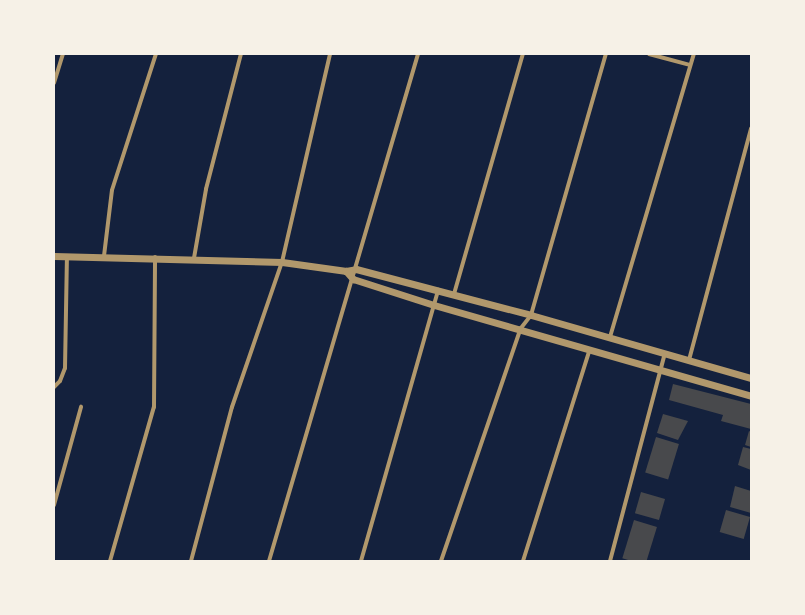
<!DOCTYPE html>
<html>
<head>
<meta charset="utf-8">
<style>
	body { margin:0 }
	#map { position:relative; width:805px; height:615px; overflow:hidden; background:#14213d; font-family:Mulish,sans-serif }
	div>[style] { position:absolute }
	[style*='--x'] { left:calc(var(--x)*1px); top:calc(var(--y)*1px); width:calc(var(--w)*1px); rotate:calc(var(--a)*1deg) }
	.building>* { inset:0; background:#48494c; transform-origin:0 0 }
	.minor>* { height:4px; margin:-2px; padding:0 2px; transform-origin:2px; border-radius:2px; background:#b1986c }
	.tertiary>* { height:7px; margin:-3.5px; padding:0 3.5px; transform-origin:3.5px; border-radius:3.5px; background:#b1986c }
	span { translate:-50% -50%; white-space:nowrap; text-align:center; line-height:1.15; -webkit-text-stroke:3px #f6f1e7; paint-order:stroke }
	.frame { position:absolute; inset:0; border:55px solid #f6f1e7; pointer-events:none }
</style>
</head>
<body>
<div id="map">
	<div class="building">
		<i style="clip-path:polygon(673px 384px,751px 404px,751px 429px,721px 421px,723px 415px,669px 400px)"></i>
		<i style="clip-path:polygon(663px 414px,688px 421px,678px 440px,657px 433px)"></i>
		<i style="clip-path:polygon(749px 431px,751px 432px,751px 447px,745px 445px)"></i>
		<i style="left:656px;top:437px;width:24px;height:37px;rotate:17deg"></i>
		<i style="clip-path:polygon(743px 447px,751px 449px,751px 470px,738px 465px)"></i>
		<i style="clip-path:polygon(735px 486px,751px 491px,751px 513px,730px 507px)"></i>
		<i style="left:641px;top:492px;width:25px;height:22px;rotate:16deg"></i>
		<i style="left:726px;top:510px;width:25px;height:23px;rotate:16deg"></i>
		<i style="left:634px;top:520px;width:24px;height:40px;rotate:17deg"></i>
	</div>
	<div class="minor">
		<i style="--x:649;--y:54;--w:42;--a:15"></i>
		<i style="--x:54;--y:83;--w:30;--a:-73"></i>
		<i style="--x:104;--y:256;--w:66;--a:-83.1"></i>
		<i style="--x:112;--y:190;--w:143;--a:-72.1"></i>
		<i style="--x:194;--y:258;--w:70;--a:-80.1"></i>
		<i style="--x:206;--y:189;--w:139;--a:-75.5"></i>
		<i style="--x:454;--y:294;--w:250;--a:-74"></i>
		<i style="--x:610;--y:337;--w:295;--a:-73.5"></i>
		<i style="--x:689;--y:360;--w:240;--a:-75"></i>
		<i style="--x:54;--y:387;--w:8;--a:-45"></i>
		<i style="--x:60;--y:381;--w:14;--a:-69"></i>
		<i style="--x:65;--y:368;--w:112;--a:-89"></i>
		<i style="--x:54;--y:505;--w:102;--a:-74.6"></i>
		<i style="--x:110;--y:561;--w:160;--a:-74.1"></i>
		<i style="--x:154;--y:407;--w:150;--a:-89.6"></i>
		<i style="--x:191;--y:561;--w:159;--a:-75.1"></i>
		<i style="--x:232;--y:407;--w:153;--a:-71"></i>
		<i style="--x:282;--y:262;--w:213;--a:-77"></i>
		<i style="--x:269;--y:561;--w:528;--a:-73.62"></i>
		<i style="--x:361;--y:561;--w:282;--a:-74.1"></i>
		<i style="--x:441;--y:561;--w:246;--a:-71.1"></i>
		<i style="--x:521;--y:328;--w:16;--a:-52"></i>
		<i style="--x:531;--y:315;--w:272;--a:-74"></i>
		<i style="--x:523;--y:561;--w:222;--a:-72.5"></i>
		<i style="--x:610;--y:561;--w:215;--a:-75.2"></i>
	</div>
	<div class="tertiary">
		<i style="--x:54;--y:256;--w:228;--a:1.5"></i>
		<i style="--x:282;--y:262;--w:65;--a:8"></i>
		<i style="--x:346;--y:271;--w:10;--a:-11"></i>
		<i style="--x:356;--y:269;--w:181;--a:14.7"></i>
		<i style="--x:531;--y:315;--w:229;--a:16"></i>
		<i style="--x:346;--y:271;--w:11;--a:49"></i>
		<i style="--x:353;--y:279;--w:85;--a:17.8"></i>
		<i style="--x:434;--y:305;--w:330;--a:16"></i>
	</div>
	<div class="frame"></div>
</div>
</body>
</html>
